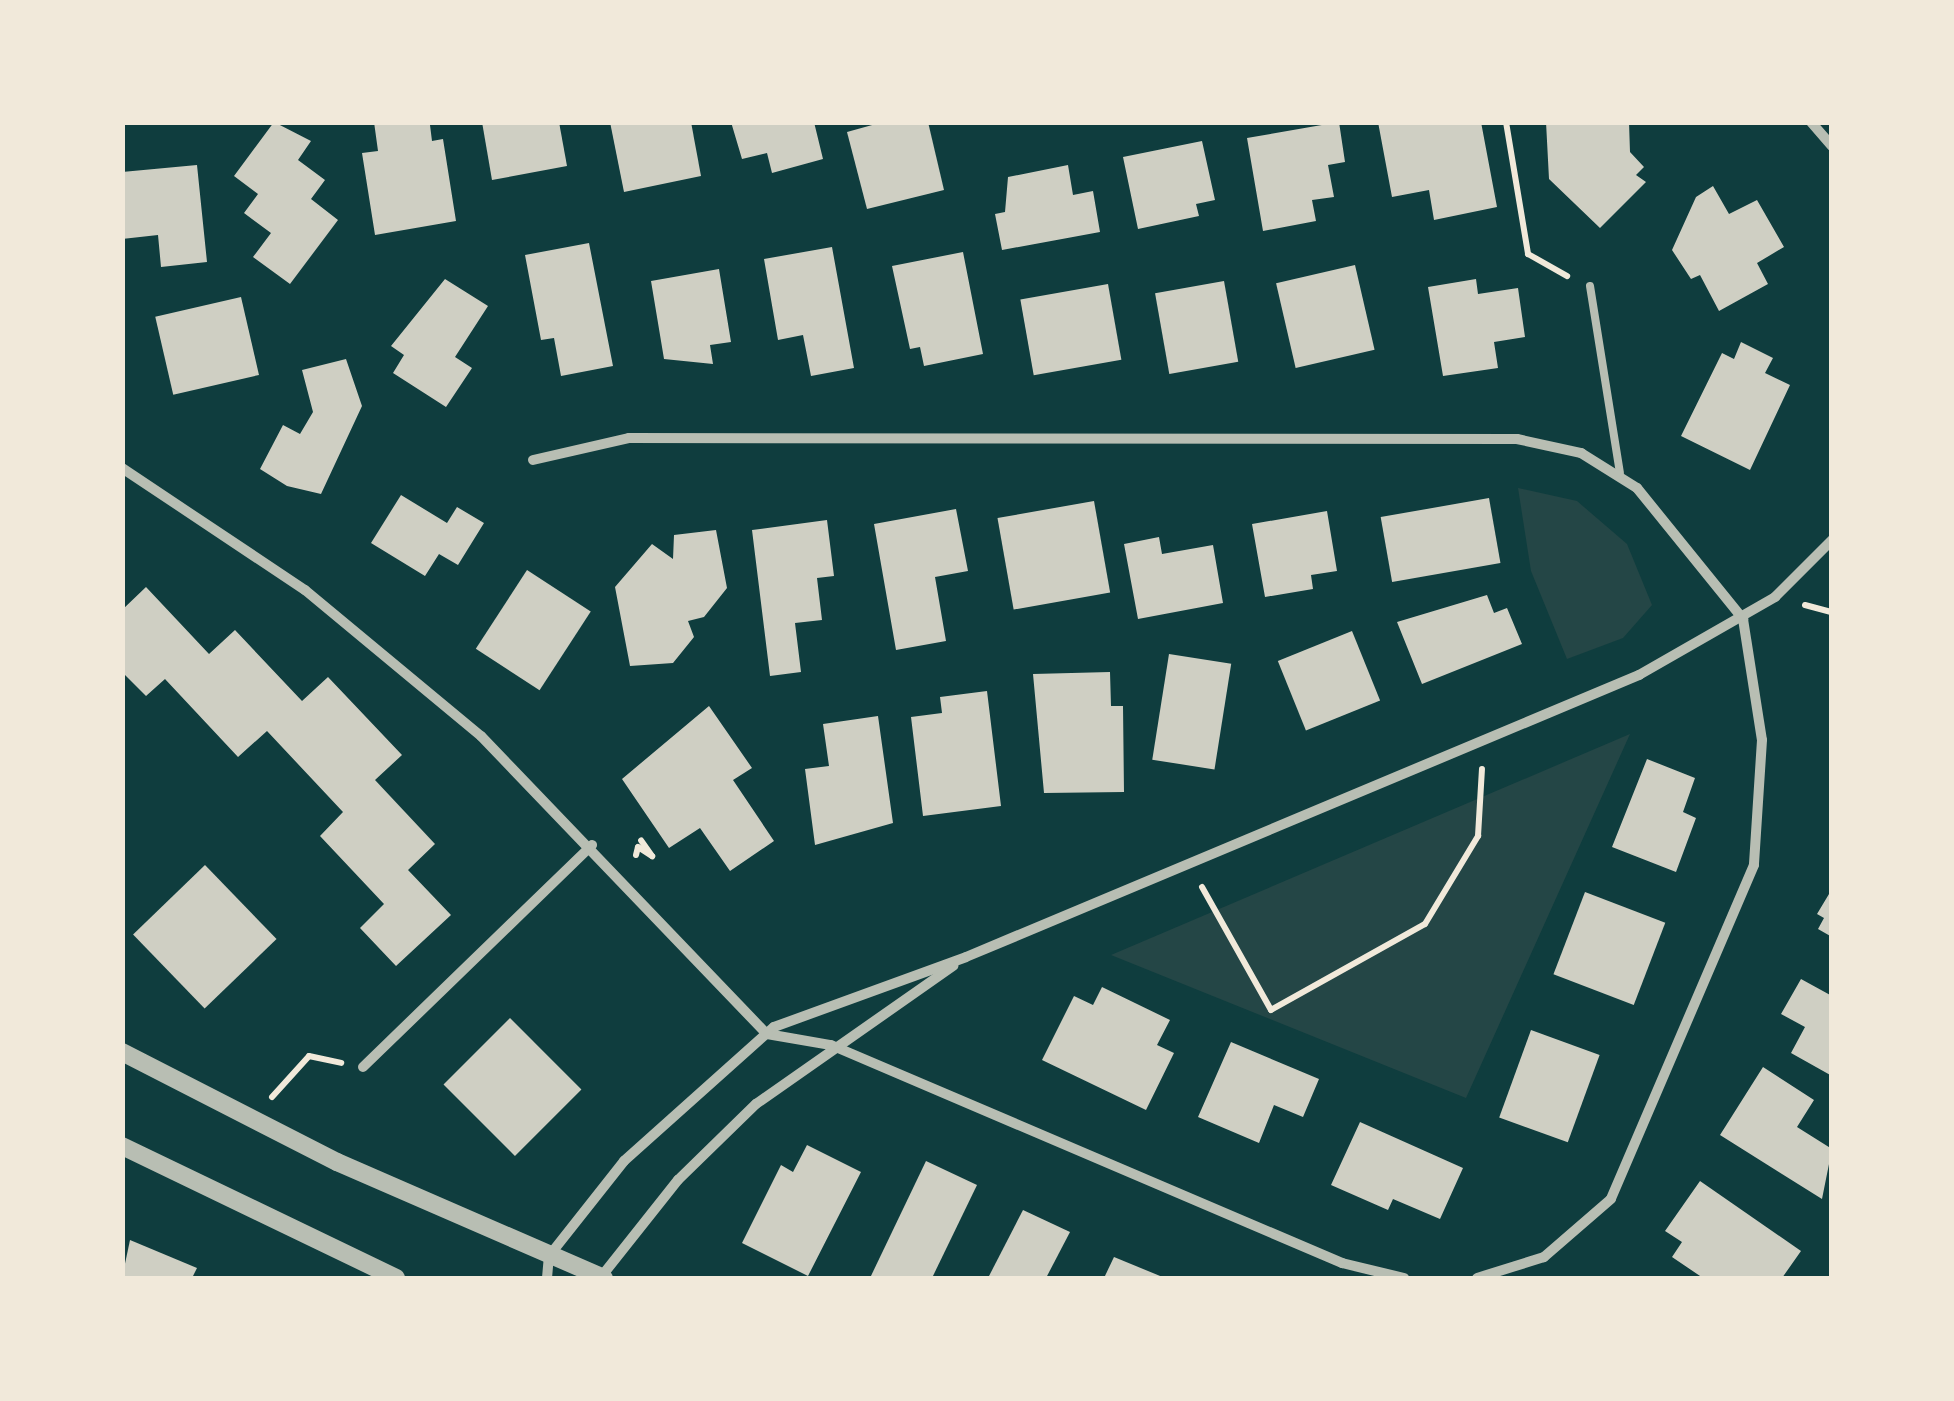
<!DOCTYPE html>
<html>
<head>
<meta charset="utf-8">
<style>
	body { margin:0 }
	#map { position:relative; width:1954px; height:1401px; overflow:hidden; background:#0f3d3e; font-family:"Varela Round",sans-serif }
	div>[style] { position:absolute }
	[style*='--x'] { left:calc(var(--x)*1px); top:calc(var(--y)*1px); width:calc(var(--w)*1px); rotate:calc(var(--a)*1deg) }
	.green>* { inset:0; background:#244646 }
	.building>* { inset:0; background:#cfcfc3; transform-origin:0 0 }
	.path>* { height:6px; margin:-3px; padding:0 3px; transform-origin:3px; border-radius:3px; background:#f1e9da }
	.service>* { height:8px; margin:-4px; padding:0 4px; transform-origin:4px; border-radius:4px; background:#b8beb3 }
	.minor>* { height:10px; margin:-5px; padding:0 5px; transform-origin:5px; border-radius:5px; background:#b8beb3 }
	.tertiary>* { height:18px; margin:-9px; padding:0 9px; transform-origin:9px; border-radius:9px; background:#b8beb3 }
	span { translate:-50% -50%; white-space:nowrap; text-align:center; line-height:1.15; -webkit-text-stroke:8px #f1e9da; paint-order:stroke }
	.frame { position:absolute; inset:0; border:125px solid #f1e9da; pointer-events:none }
</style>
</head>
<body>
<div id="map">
	<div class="green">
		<i style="clip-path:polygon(1518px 488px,1577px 501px,1627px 544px,1652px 605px,1623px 638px,1567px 659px,1531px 571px)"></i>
		<i style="clip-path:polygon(1630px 734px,1466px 1098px,1111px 955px)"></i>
	</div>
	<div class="building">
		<i style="clip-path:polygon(274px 122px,311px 141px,298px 160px,325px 180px,311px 199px,338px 220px,290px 284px,253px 257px,271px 233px,244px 213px,258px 194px,234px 176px)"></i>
		<i style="clip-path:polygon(374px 122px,430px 125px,432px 141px,443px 139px,456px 221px,375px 235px,362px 153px,378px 151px)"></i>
		<i style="clip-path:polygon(482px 122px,559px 122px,567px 166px,492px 180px)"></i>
		<i style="clip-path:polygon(610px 122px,691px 122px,701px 176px,624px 192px)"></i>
		<i style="clip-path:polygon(731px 122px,814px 122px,823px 159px,772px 173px,767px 153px,742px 159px)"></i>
		<i style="clip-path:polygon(883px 122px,928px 122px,944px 190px,867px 209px,847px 132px)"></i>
		<i style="clip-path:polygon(1339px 122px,1345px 162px,1328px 165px,1334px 197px,1312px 200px,1316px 221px,1263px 231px,1247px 138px)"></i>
		<i style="clip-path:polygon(1378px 122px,1481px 122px,1497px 207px,1434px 220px,1429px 190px,1392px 197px)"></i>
		<i style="clip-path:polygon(1546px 122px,1629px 122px,1630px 152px,1644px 167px,1636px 175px,1646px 182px,1600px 228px,1549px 179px)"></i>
		<i style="clip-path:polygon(1202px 141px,1215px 200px,1196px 204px,1199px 216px,1138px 229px,1123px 157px)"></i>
		<i style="clip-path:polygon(197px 165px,207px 262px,161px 267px,158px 235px,122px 239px,122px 172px)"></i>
		<i style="clip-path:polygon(1068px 165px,1073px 195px,1093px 191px,1100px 232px,1002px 250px,995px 214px,1005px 212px,1008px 177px)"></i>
		<i style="clip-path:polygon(1713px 186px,1729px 214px,1757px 200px,1784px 247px,1757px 263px,1768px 284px,1719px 311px,1700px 275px,1691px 279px,1672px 250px,1696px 197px)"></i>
		<i style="clip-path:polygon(589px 243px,613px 366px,561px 376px,554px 338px,541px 340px,525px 255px)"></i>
		<i style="clip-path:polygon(832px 247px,854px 368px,811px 376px,803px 335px,778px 340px,764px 259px)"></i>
		<i style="clip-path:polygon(963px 252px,983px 354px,924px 366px,920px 347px,910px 349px,892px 266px)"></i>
		<i style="left:1355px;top:265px;width:87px;height:81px;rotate:77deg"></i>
		<i style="clip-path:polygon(719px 269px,731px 342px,710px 345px,713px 364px,664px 359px,651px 281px)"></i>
		<i style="clip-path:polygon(445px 279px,488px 306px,455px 357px,472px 368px,446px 407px,393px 373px,404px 355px,391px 346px)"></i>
		<i style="clip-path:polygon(1476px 279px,1478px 294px,1518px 288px,1525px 337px,1494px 342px,1498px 368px,1443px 376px,1428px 287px)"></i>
		<i style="left:1224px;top:281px;width:82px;height:70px;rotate:80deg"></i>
		<i style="left:1108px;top:284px;width:77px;height:89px;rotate:80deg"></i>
		<i style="left:241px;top:297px;width:80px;height:88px;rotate:77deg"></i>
		<i style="clip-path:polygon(1741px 342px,1773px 358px,1765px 373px,1790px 385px,1750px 470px,1681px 436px,1722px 353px,1734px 359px)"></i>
		<i style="clip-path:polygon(346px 359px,362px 406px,321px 494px,287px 486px,260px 469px,283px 425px,300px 434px,313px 412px,302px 370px)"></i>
		<i style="clip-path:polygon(401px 495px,447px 523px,457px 507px,484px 523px,458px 565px,439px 554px,425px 576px,371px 543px)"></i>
		<i style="left:1489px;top:498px;width:66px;height:110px;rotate:80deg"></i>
		<i style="left:1094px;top:501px;width:93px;height:98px;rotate:80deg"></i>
		<i style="clip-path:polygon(956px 509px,968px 571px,935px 577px,946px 641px,896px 650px,874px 524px)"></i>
		<i style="clip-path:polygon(1327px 511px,1337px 571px,1311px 575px,1313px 589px,1265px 597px,1252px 524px)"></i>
		<i style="clip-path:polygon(827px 520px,834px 576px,817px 578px,822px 620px,795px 623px,801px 672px,770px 676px,752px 530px)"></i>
		<i style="clip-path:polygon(716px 530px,727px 588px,704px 617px,688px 621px,694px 637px,673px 663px,630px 666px,615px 587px,652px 544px,673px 559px,674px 535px)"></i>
		<i style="clip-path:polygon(1159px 537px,1162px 554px,1213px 545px,1223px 603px,1138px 619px,1124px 544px)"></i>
		<i style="left:527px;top:570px;width:76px;height:94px;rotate:33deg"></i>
		<i style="clip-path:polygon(146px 587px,209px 654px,235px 630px,302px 701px,328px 677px,402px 755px,375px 780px,435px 844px,408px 870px,451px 915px,396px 966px,360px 928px,384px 904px,320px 836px,343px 812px,267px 731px,238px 757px,165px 679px,146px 696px,122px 672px,122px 610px)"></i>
		<i style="clip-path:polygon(1487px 595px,1494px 613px,1507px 608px,1522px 644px,1422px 684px,1397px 622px)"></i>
		<i style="left:1352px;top:631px;width:75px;height:80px;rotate:68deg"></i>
		<i style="left:1169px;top:654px;width:63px;height:107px;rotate:9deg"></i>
		<i style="clip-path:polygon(1110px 672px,1111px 706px,1123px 706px,1124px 792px,1044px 793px,1033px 674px)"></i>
		<i style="clip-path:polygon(987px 691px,1001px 806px,923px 816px,911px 717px,942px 713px,940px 697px)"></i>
		<i style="clip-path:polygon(709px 706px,752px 768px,733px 780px,774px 841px,730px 871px,700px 828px,669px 848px,622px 779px)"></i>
		<i style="clip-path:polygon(878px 716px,893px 823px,815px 845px,805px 769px,829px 766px,823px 724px)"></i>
		<i style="clip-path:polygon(1647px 759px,1695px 778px,1683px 812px,1696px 818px,1676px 872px,1612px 847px)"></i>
		<i style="left:205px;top:865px;width:103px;height:100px;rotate:46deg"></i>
		<i style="clip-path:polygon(1832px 889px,1832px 937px,1818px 929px,1824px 918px,1817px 914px)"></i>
		<i style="left:1585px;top:892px;width:86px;height:88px;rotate:21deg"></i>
		<i style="clip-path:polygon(1801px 979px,1832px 996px,1832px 1076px,1791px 1053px,1805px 1027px,1781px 1014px)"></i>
		<i style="clip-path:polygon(1102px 987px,1170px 1020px,1157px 1045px,1174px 1053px,1146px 1110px,1042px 1060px,1074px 996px,1093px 1005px)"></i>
		<i style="left:510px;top:1018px;width:101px;height:94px;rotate:45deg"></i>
		<i style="left:1531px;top:1030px;width:73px;height:93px;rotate:20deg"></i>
		<i style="clip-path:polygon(1231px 1042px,1319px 1079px,1303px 1117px,1274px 1105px,1259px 1143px,1198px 1117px)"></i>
		<i style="clip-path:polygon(1763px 1067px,1814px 1100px,1797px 1127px,1832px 1149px,1822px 1199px,1720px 1135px)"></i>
		<i style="clip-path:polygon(1360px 1122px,1463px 1168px,1440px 1219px,1393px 1199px,1388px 1210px,1331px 1185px)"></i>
		<i style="clip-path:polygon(807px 1145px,861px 1172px,808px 1276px,742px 1243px,781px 1165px,793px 1172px)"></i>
		<i style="clip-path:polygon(926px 1161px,977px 1185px,932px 1278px,870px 1278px)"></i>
		<i style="clip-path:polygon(1700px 1181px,1801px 1251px,1782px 1278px,1703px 1278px,1672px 1257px,1682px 1242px,1665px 1231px)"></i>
		<i style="clip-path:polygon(1023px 1210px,1070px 1232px,1046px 1278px,988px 1278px)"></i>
		<i style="clip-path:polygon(130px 1240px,197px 1268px,192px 1278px,122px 1278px)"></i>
		<i style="clip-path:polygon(1114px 1257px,1165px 1278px,1104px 1278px)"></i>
	</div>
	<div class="path">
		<i style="--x:1506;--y:122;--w:134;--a:80.5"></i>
		<i style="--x:1528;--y:254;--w:45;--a:29.4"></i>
		<i style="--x:1805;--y:605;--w:28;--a:15"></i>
		<i style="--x:636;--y:855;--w:8;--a:-76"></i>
		<i style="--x:638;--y:847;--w:17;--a:33"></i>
		<i style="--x:652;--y:856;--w:19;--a:-125"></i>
		<i style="--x:1202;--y:887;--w:141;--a:60.7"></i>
		<i style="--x:1271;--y:1010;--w:176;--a:-29.2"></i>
		<i style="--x:1425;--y:924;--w:103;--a:-58.9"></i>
		<i style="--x:1478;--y:836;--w:67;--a:-86.6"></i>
		<i style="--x:272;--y:1097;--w:55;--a:-47.9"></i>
		<i style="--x:309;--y:1056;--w:33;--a:12"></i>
	</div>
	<div class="service">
		<i style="--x:1590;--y:286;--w:189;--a:80.9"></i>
	</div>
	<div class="minor">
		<i style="--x:1811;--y:122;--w:32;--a:49"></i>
		<i style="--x:533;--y:460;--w:98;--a:-12.9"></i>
		<i style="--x:629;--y:438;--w:888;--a:0.06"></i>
		<i style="--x:1517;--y:439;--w:66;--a:12.3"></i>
		<i style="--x:1581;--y:453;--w:66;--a:32"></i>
		<i style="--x:1637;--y:488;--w:169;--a:51"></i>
		<i style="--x:1743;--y:619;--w:122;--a:81.1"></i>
		<i style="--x:1762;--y:740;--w:125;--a:93.7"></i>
		<i style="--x:1754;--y:865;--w:363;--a:113.2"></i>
		<i style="--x:1611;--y:1199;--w:89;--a:139.1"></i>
		<i style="--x:1544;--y:1257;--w:70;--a:162.6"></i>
		<i style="--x:122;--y:468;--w:220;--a:33.7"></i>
		<i style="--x:305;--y:590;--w:229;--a:39.7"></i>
		<i style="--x:481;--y:736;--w:413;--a:46.2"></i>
		<i style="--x:767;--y:1034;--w:65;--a:9.8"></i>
		<i style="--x:831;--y:1045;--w:556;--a:23.1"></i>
		<i style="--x:1342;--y:1263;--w:64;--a:13.6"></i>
		<i style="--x:363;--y:1067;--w:319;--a:-44.1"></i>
		<i style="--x:601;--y:1277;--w:124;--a:-51.6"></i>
		<i style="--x:678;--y:1180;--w:109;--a:-44.3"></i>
		<i style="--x:756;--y:1104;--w:241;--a:-35"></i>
		<i style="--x:547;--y:1278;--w:22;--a:-85"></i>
		<i style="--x:549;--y:1256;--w:121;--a:-51.7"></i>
		<i style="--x:624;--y:1161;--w:201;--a:-41.8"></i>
		<i style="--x:774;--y:1027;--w:204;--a:-20"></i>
		<i style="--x:966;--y:957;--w:730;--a:-22.73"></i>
		<i style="--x:1639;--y:675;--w:157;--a:-29.8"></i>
		<i style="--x:1775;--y:597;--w:81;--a:-45"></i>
	</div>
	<div class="tertiary">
		<i style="--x:122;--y:1052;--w:242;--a:27.1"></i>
		<i style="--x:337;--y:1162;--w:291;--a:23.5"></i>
		<i style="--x:122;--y:1146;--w:304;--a:25.7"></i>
	</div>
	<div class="frame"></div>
</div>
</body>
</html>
